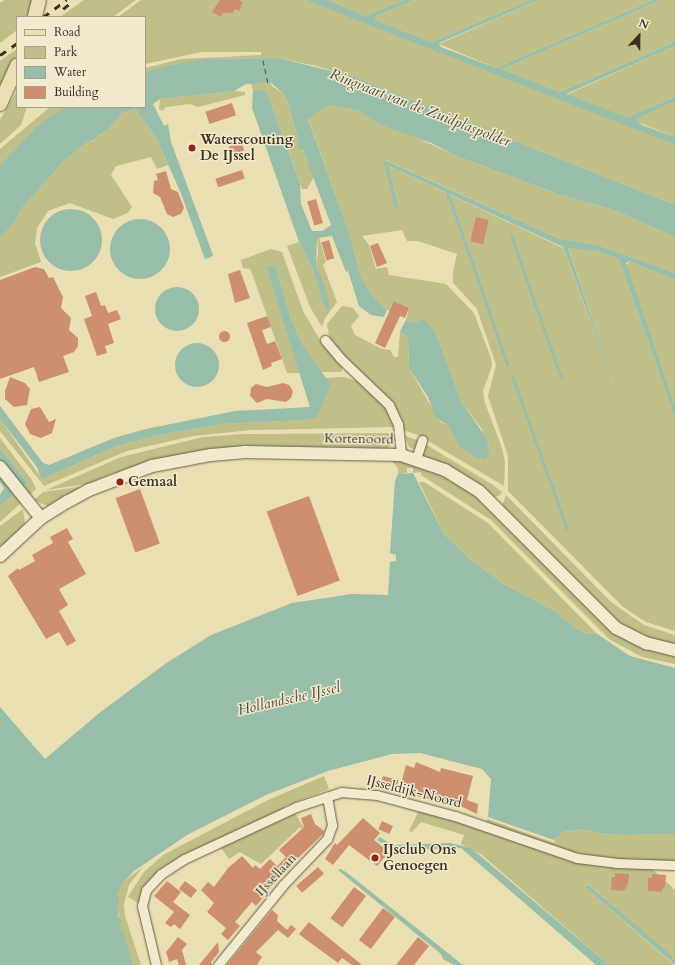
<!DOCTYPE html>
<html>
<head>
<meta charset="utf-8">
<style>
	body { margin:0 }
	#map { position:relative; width:675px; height:965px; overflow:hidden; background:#eadeb3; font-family:Cardo,serif }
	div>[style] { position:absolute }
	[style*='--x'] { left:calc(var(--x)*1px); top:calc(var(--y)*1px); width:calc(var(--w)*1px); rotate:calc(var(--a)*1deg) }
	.green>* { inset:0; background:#bfbf87 }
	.water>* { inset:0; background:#98bda8 }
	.round { border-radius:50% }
	.stream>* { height:2.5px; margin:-1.25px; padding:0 1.25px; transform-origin:1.25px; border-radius:1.25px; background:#98bda8 }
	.ferry>* { height:1px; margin-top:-0.5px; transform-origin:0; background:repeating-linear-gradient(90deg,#4e4c3e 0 5px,transparent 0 9px) }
	.building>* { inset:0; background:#ce8f6e; transform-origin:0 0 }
	.roads { filter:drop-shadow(0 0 1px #675c47) drop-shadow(0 0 1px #675c47) }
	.street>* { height:9px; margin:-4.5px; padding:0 4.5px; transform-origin:4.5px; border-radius:4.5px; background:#f1eace }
	.secondary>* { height:12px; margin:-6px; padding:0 6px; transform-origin:6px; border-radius:6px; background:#f1eace }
	.primary>* { height:14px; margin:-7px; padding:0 7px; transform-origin:7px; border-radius:7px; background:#eadeb3 }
	.rail>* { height:2.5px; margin-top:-1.25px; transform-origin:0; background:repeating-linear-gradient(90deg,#3b3023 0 7px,transparent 0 14px) }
	.dots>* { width:11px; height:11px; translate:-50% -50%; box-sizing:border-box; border:2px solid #f1eace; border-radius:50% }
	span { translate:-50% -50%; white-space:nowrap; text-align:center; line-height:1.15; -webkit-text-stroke:3px #f1eace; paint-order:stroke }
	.poi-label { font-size:14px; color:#3b3023; font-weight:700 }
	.left { translate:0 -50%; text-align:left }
	.street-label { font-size:14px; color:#3b3023 }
	.water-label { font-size:15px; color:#4e4c3e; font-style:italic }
	.legend { position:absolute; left:16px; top:16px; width:130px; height:92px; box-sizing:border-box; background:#f1eace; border:1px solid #a8a08a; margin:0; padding:5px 7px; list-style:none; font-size:12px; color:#3b3023 }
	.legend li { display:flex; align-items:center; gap:8px; height:20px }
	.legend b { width:20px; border:1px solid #a8a08a }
	.north { position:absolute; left:619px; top:16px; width:40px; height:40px; -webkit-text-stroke:3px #f1eace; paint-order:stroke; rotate:22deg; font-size:11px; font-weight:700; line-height:16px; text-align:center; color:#3b3023 }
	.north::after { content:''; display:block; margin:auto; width:14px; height:18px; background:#3b3023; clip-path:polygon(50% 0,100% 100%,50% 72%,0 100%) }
</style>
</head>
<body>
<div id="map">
	<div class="green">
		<i style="clip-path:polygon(4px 0,34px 0,27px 17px,17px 17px,17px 30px,0 43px,0 3px)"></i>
		<i style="clip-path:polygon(84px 0,136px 0,113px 17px,60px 17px)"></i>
		<i style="clip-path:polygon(141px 0,306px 0,361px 20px,675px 145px,675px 205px,355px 77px,316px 66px,279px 58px,204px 59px,145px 72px,145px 68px,181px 59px,261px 55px,261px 52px,202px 52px,145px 64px,145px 17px,118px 17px)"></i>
		<i style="clip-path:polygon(329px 0,405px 0,365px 16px)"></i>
		<i style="clip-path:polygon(414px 0,530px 0,432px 42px,375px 20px,376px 16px)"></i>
		<i style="clip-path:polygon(538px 0,653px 0,496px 68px,439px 44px)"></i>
		<i style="clip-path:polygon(661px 0,675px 0,675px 42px,560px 92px,502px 69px)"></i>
		<i style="clip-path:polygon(675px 46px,675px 97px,627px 117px,566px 95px)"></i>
		<i style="clip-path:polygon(17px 49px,17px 55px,0 93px,0 61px)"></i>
		<i style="clip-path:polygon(270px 82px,272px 86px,284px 94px,287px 100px,299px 142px,314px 177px,307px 189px,302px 189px,267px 92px,258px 89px,253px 91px,251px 83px)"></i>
		<i style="clip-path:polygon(17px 91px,17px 107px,27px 107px,21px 125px,0 144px,0 120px)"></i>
		<i style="clip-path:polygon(234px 91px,245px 92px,245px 95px,198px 107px,190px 104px,166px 107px,162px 111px,159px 109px,160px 99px)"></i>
		<i style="clip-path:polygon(675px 101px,675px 137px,635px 121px,635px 118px)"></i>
		<i style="clip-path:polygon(328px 105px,359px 111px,454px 155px,558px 194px,614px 210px,675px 237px,675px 273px,598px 245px,560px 239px,386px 160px,398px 207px,389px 166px,563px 248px,619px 397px,568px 247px,597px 251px,619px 259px,675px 418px,675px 631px,646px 622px,623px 607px,508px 491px,508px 456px,488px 396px,496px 365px,477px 309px,453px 283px,453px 272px,457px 254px,418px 241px,407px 241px,402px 230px,362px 236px,369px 245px,376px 269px,387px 267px,389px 275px,446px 284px,474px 313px,491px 358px,492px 366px,483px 391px,485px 403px,502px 448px,505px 463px,504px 486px,420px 436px,404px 430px,382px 392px,343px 357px,330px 341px,327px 324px,342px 306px,353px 308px,359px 316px,351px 326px,355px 335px,382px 349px,390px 350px,394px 357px,398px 357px,400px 331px,408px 339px,409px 368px,440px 422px,448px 426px,459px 446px,489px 446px,481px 428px,461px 401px,436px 333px,406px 320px,409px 308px,395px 301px,390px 311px,387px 310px,372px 295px,360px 275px,350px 235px,308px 118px)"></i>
		<i style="clip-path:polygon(50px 107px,66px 107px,35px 128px,0 165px,0 149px)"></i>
		<i style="clip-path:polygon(135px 108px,156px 138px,168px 165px,157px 169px,151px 157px,116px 166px,111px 175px,132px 207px,128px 213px,113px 219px,70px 203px,48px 211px,37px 228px,35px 243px,41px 262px,0 277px,0 238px,14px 223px,21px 209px,63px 162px,88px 141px,92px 142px,107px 130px,121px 114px)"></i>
		<i style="clip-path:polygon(317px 237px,319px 237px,326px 262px,323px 265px,337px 302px,325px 318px,322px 327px,310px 307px,287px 246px,299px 242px,312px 267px,324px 307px,316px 263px,318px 253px)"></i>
		<i style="clip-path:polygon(271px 249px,282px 252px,303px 311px,320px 340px,342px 365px,342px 372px,321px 372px,302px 344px,291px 319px,276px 267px,267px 270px,300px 373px,287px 373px,253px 276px,250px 269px,243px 268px,241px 260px)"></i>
		<i style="clip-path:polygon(629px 261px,675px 280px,675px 406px,626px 266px)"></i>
		<i style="clip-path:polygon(344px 377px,362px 383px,386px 407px,395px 427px,251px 430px,193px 436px,127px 451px,44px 486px,0 431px,0 419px,42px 479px,117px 446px,155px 436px,222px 424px,303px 420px,331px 385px,325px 378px)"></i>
		<i style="clip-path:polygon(393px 433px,396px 434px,395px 442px,386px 449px,295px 448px,110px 474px,88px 484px,46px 490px,121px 457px,203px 437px,244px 434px)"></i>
		<i style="clip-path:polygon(405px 436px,420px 441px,415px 450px,409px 447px)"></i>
		<i style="clip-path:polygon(0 438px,32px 480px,36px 489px,0 522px,0 506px,28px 483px,0 448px)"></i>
		<i style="clip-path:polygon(425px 444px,493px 485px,502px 492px,500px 495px,493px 498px,420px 456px)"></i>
		<i style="clip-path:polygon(397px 459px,425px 467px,469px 489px,601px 619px,675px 655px,675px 664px,642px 657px,609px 639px,491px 520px,421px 475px,421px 472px,413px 473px,413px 468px,407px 468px,407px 473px,398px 474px,398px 468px,391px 460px)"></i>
		<i style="clip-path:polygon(419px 482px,424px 482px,488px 523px,596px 633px,589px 634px,578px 630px,553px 610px,502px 583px,472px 561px,444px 534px)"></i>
		<i style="clip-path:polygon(85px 486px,49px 507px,34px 500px,43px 492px)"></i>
		<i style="clip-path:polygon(506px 495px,611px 602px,644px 625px,675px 635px,675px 646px,661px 644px,618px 623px,606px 613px,502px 506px)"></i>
		<i style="clip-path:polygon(23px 509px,25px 524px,0 549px,0 526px)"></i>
		<i style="clip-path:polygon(324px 776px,329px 789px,285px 806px,282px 810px,164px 866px,143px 888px,138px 903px,128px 897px,143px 873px,163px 855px,268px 800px)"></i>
		<i style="clip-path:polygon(419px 810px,453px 819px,532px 847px,651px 868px,675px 890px,675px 960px,590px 885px,588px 884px,585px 887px,674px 965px,609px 965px,482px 855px,461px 844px,464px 835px,421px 822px,412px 832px,409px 831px)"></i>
		<i style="clip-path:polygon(295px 813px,304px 828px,299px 828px,261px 864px,240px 852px,229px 859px,221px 848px,228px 842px)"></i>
		<i style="clip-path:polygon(487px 819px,555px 843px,554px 840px,563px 832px,582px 829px,596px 833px,624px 835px,675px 834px,675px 862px,612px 860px,576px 855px,486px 823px)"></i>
		<i style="clip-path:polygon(143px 867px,129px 885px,124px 904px,125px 916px,141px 965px,133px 965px,120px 928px,117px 896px,124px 881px)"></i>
	</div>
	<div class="water">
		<i style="clip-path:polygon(306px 0,329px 0,365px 16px,405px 0,414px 0,376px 16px,375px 20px,432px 42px,530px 0,538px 0,439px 43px,441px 47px,496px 68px,653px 0,661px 0,502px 69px,560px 92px,675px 42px,675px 46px,566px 94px,627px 117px,675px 97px,675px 101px,635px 119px,642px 125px,675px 137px,675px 145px)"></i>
		<i style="clip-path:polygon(279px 58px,355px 77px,675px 205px,675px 237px,614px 210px,558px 194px,454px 155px,431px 143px,379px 124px,359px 111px,328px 105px,308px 119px,350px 235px,360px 275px,372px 295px,387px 310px,384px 317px,371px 315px,359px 306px,348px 271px,346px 272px,332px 236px,317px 238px,316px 265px,326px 290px,330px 308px,327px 310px,323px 304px,312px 267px,299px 242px,257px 122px,252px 108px,253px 91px,258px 89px,267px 92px,300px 184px,301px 204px,312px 231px,322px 231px,331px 225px,303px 150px,297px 148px,299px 142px,287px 100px,284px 94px,270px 82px,246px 84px,234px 91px,160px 99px,153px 104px,164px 126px,168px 124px,171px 142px,213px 255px,211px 257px,205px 259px,180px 191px,156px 138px,135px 108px,121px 114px,107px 130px,91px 142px,88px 141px,63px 162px,21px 209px,14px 223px,0 238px,0 165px,35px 128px,54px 114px,66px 107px,145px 107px,145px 72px,166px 66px,204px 59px)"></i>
		<i style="clip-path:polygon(385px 160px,560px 239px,598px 245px,675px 273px,675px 280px,629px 261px,626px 263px,675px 406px,675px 418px,619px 259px,597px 251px,568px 248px,619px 397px,563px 247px,389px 166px,398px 207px,395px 208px,384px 163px)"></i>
		<i class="round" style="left:40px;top:209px;width:62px;height:62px"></i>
		<i class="round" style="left:110px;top:219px;width:60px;height:60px"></i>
		<i style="clip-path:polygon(272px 265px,276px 267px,291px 319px,302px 344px,331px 385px,317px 417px,303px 420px,222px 424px,155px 436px,117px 446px,42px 479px,40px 476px,37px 467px,0 419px,0 406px,43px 463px,49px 465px,114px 438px,146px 429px,235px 411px,310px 407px,267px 270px,268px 266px)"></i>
		<i class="round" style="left:155px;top:287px;width:44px;height:44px"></i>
		<i style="clip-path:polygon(424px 319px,436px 333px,461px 401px,487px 439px,489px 453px,485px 459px,475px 457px,459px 446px,448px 426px,435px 417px,428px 397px,409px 368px,408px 339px,400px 331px,406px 320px,414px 323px)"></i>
		<i class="round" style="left:175px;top:343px;width:44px;height:44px"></i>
		<i style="clip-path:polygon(0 448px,28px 483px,0 506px,0 495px,4px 488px,0 482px)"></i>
		<i style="clip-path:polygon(413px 473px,444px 534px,472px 561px,502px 583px,553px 610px,578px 630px,589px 634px,596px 633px,630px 656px,675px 668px,675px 834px,624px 835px,596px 833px,582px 829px,563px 832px,554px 840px,488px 817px,491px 779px,482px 769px,420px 753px,392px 754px,328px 771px,266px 795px,187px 835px,134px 871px,124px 881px,117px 896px,119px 899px,118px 916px,121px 920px,120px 928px,123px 931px,133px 965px,0 965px,0 707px,45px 759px,98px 714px,165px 664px,211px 635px,292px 603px,352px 594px,388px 595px,390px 562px,396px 561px,396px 555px,390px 553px,395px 481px,398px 474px)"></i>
		<i style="clip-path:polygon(380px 837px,392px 845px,450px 843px,471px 848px,609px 965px,596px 965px,461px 848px,392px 850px,377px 840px)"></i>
		<i style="clip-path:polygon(340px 869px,346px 872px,463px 965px,454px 965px,443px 959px,441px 954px,338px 870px)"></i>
		<i style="clip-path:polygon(588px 884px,664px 949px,675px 960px,675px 965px,585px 887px)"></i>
	</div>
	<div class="stream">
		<i style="--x:448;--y:193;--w:182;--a:70.8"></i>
		<i style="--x:511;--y:234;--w:151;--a:70.7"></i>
		<i style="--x:512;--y:375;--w:163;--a:70.2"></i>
	</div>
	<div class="ferry">
		<i style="--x:263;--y:60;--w:24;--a:78"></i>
	</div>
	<div class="building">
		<i style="clip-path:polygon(220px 0,239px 0,243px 2px,239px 11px,235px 9px,233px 13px,223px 13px,221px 17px,212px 12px)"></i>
		<i style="left:232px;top:103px;width:13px;height:28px;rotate:72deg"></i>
		<i style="left:241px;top:142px;width:9px;height:13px;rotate:69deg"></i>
		<i style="left:242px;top:170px;width:9px;height:28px;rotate:72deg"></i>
		<i style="clip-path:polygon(166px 171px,171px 189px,178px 192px,184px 208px,181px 214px,173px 217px,167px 214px,160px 197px,153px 193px,154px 181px,158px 180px,156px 174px)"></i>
		<i style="left:316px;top:199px;width:25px;height:9px;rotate:74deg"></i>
		<i style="left:476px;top:217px;width:13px;height:25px;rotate:13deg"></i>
		<i style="left:329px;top:240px;width:19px;height:8px;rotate:74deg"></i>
		<i style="clip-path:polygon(378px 243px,387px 263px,377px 267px,370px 246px)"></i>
		<i style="clip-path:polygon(35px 267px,44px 269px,49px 278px,53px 277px,63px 297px,61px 308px,71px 318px,69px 330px,78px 338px,78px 346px,74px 352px,63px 356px,69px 372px,39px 382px,34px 367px,0 379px,0 280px)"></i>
		<i style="clip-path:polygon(240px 270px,250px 298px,235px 303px,228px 274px)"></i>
		<i style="clip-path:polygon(96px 292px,101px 306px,105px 305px,108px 313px,117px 310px,121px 319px,108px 324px,114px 343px,105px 346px,107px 353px,97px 356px,84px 319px,92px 316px,85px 296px)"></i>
		<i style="clip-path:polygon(394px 301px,409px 308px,405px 318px,400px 316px,385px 348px,375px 343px)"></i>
		<i style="clip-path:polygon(267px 316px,271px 327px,262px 330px,267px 344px,275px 341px,282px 359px,271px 363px,272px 366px,263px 370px,247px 323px)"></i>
		<i class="round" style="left:218.5px;top:330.5px;width:11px;height:11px"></i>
		<i style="clip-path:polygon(10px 377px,25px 383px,30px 389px,27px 405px,14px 407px,5px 399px,5px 391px)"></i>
		<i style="clip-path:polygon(283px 383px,289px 385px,293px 391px,291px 398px,286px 402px,267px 399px,257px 403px,250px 396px,251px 388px,256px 384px,267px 387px)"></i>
		<i style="clip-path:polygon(40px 407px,49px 422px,56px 419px,52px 433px,41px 438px,30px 434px,25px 424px,31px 409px)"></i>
		<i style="left:140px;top:489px;width:58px;height:26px;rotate:70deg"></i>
		<i style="left:309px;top:496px;width:90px;height:45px;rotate:70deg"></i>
		<i style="clip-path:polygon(67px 528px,73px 539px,68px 542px,86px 574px,59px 589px,68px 605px,59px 611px,76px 641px,67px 646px,59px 632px,46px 639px,8px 576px,18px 568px,19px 570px,35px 561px,32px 555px,53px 543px,50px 537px)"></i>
		<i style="clip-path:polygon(416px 762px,440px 772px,441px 768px,473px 776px,467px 800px,478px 804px,477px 814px,452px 802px,451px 805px,412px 795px,414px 787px,401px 784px,406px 765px,414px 768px)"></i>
		<i style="left:383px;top:776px;width:16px;height:12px;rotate:15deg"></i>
		<i style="clip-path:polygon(311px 814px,315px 824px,324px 831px,323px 834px,273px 882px,275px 883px,256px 906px,252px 902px,235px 922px,240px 926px,228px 940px,221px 934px,226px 928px,207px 912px,214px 903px,201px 890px,208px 882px,214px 887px,228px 868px,242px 856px,253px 868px,255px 865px,260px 869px,270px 859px,277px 866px,286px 857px,279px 850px,304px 827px,301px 818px)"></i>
		<i style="clip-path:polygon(363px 818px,380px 833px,374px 840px,389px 852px,377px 866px,349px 845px,333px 865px,325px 859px,335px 843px,337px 845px)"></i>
		<i style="left:382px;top:821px;width:12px;height:9px;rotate:24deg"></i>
		<i style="left:318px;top:867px;width:9px;height:29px;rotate:49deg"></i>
		<i style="clip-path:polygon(615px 873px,629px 874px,628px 884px,624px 891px,611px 890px,612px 877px,615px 877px)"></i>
		<i style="clip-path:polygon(652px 874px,666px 875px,665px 886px,661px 892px,648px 891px,648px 878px,652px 878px)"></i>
		<i style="clip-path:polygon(167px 881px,181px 892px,173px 902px,190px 915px,180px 929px,174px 924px,171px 927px,165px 923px,174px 912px,154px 896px)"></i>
		<i style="left:185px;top:881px;width:15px;height:10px;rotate:37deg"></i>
		<i style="left:354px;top:887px;width:15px;height:39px;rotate:37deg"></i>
		<i style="left:383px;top:908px;width:15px;height:40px;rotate:37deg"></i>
		<i style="clip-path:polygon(272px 910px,278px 915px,277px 921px,287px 930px,291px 925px,296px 929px,288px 938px,278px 930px,256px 952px,262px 957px,257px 965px,227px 965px)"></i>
		<i style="clip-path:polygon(309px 922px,346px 952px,362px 965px,352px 965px,342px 958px,338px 963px,304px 938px,299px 934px)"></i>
		<i style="clip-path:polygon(178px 937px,187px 944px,182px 950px,186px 965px,179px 965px,177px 959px,169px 962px,166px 952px)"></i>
		<i style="clip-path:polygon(418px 937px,429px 946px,414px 965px,396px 965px)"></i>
		<i style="clip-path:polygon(218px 942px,219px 952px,211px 962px,212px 965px,199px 965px)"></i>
	</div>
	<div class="roads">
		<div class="street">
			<i style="--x:325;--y:340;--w:23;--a:50"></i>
			<i style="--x:340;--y:358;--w:68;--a:43.8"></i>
			<i style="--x:389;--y:405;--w:21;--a:65"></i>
			<i style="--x:398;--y:424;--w:31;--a:84"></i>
			<i style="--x:416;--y:459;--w:20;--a:-72"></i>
			<i style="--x:156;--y:965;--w:61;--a:-103.3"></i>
			<i style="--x:142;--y:906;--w:16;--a:-76"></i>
			<i style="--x:146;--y:890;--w:22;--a:-47"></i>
			<i style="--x:161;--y:874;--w:27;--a:-33"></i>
			<i style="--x:184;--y:859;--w:123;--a:-24.9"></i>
			<i style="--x:296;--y:807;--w:47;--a:-18.4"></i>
			<i style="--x:341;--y:792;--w:36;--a:5"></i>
			<i style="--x:377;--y:795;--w:81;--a:15.1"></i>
			<i style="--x:455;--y:816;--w:129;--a:19"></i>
			<i style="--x:577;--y:858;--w:39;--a:7"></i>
			<i style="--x:616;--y:863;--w:59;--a:1.9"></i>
			<i style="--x:218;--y:965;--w:103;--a:-50.9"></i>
			<i style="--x:283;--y:885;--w:64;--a:-46.3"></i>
			<i style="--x:327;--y:839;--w:15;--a:-70"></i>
			<i style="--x:332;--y:825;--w:29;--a:-100"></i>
		</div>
		<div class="secondary">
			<i style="--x:0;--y:467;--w:65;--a:51.2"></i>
			<i style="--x:0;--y:556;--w:56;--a:-42.8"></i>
			<i style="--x:41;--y:518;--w:31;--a:-32"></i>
			<i style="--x:67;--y:502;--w:25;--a:-29"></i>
			<i style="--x:89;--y:490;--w:67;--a:-20.9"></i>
			<i style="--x:152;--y:466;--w:60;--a:-10.6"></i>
			<i style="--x:211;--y:455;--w:34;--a:-5"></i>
			<i style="--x:245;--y:452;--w:156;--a:1.1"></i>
			<i style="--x:401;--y:455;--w:46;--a:18.8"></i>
			<i style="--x:445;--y:470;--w:40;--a:32"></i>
			<i style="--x:479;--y:491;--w:194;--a:45"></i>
			<i style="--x:616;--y:628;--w:34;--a:27"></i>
			<i style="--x:646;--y:643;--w:30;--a:14"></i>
		</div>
		<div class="primary">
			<i style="--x:35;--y:16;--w:16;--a:-76"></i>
			<i style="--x:0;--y:104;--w:42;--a:-65.9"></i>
		</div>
	</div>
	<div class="rail">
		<i style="--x:63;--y:9;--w:14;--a:-39"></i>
		<i style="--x:43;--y:17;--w:29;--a:-36"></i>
		<i style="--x:0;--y:55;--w:21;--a:-35"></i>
	</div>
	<div class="dots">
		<i style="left:192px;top:148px;background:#8f2418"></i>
		<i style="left:120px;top:482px;background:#8f2418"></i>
		<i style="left:375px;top:858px;background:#8f2418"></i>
	</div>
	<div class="poi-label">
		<span class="left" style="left:200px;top:148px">Waterscouting<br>De IJssel</span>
		<span class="left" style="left:128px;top:482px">Gemaal</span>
		<span class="left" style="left:383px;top:858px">IJsclub Ons<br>Genoegen</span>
	</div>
	<div class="street-label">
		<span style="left:359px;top:439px;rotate:1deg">Kortenoord</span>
		<span style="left:414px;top:792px;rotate:14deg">IJsseldijk-Noord</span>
		<span style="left:276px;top:875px;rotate:-47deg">IJssellaan</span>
	</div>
	<div class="water-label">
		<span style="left:420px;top:108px;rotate:21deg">Ringvaart van de Zuidplaspolder</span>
		<span style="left:289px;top:699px;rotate:-13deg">Hollandsche IJssel</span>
	</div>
	<ul class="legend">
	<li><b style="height:5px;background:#eadeb3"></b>Road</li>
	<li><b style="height:11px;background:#bfbf87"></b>Park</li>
	<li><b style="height:11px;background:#98bda8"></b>Water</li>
	<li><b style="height:11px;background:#ce8f6e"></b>Building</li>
	</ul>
	<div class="north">N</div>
</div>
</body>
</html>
